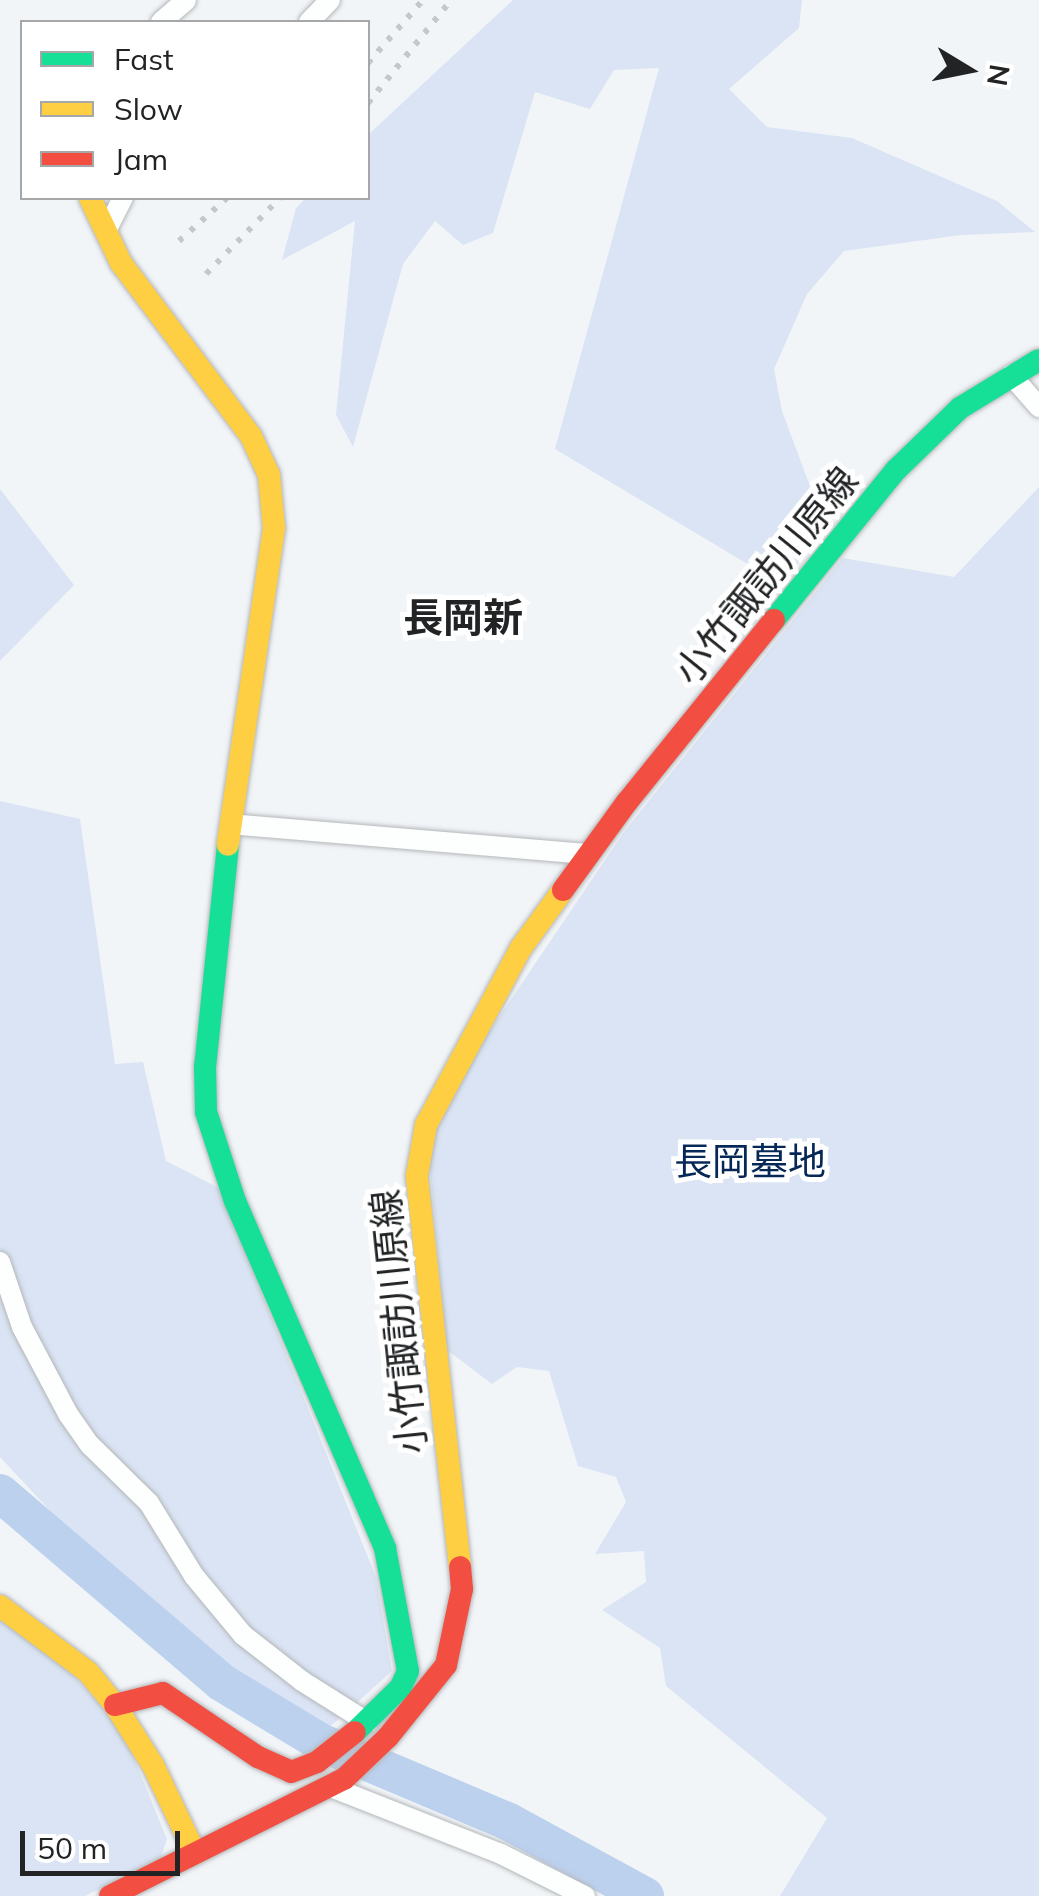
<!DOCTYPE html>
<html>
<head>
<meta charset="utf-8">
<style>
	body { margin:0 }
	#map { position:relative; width:1039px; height:1896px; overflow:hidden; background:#f2f5f8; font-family:Mulish,"Noto Sans JP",sans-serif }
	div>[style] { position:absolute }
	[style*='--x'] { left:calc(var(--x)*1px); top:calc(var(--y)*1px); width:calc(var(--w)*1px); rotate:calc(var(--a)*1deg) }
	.green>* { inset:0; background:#dae4f4 }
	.river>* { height:38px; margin:-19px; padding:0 19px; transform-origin:19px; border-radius:19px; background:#bcd1ee }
	.roads { filter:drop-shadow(0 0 2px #b4b7b9) drop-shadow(0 0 2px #b4b7b9) }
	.street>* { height:20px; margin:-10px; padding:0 10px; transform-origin:10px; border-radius:10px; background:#fdfefe }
	.fast>* { height:22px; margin:-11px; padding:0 11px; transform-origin:11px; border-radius:11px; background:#16e098 }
	.slow>* { height:22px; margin:-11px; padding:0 11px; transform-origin:11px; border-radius:11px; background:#ffcf43 }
	.jam>* { height:22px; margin:-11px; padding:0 11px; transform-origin:11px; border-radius:11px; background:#f24e42 }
	.rail>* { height:6px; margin-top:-3px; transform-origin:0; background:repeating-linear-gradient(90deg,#c6c7c8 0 5px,transparent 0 15px) }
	span { translate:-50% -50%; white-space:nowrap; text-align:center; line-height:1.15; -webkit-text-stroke:10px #fff; paint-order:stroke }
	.street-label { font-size:38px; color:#212325 }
	.park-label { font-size:38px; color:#052857 }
	.neighbourhood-label { font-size:40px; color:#212325; font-weight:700 }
	.legend { position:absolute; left:20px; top:20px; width:350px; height:180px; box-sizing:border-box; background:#fff; border:2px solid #a6a7a8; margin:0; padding:12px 18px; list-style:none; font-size:30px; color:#212325 }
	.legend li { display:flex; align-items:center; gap:20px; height:50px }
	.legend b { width:50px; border:2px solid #a6a7a8 }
	.north { position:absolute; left:919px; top:20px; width:100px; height:100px; -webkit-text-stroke:8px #fff; paint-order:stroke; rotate:100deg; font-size:28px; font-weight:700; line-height:40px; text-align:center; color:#212325 }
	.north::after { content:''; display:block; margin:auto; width:35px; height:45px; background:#212325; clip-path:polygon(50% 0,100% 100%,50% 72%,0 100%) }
	.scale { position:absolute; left:20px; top:1831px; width:160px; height:45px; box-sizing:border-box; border:5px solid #212325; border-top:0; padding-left:12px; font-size:30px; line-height:35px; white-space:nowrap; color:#212325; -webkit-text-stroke:8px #fff; paint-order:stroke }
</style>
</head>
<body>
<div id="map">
	<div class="green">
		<i style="clip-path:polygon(513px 0,802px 0,799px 28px,729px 89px,767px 127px,852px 138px,997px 201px,1035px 232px,961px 235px,844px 251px,807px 294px,774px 369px,782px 411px,826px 529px,781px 584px,555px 449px,659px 68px,614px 70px,590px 109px,535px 92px,493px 233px,463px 245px,435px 221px,403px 264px,353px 447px,336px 415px,355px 221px,282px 260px,296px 208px,306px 198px,368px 198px,368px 135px)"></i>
		<i style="clip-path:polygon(1039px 487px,1039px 1896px,780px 1896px,827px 1818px,666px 1686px,660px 1648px,602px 1610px,646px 1582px,644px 1551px,595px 1554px,626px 1502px,616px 1477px,578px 1466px,549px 1371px,517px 1367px,492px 1384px,447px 1350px,426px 1125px,624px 832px,843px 558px,954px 577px)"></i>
		<i style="clip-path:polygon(0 489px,74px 585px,0 661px)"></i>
		<i style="clip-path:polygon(0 801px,80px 819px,115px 1064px,143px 1062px,166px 1161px,219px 1188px,376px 1577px,392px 1671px,323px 1733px,219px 1673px,95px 1559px,0 1457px)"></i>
		<i style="clip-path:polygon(0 1618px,43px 1644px,121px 1727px,167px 1839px,160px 1860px,85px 1896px,0 1896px)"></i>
	</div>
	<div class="river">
		<i style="--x:0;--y:1493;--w:291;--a:40.5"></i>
		<i style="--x:221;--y:1682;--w:116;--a:31.2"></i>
		<i style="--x:320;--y:1742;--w:205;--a:22.9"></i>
		<i style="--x:509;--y:1822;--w:155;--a:28.6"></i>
	</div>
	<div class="roads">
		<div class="street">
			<i style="--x:161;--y:22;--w:33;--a:-41"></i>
			<i style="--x:309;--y:22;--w:30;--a:-46"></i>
			<i style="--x:106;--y:231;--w:37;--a:-63"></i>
			<i style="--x:1011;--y:375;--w:43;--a:48.8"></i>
			<i style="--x:230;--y:824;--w:360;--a:4.8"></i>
			<i style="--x:0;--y:1262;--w:69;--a:71.3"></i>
			<i style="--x:22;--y:1327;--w:98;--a:62.1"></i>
			<i style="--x:68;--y:1414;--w:38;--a:55"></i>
			<i style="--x:90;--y:1445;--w:83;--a:44.5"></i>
			<i style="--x:149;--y:1503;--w:86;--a:58.3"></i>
			<i style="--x:194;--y:1576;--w:77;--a:50.3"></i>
			<i style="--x:243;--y:1635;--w:75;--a:37.9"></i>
			<i style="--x:302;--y:1681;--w:77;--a:32.2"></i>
			<i style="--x:331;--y:1787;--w:183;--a:21.5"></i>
			<i style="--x:501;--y:1854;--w:94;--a:26.6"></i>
		</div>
		<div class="fast">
			<i style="--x:774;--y:620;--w:193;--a:-50.9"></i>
			<i style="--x:896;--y:470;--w:89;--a:-44.1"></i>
			<i style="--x:960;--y:408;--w:92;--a:-31.3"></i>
			<i style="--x:228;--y:845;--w:223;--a:95.9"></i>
			<i style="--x:205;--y:1067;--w:45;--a:88.7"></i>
			<i style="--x:206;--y:1112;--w:94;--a:72"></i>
			<i style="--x:235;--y:1201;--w:378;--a:66.6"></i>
			<i style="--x:385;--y:1548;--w:125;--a:79.4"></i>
			<i style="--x:408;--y:1671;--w:17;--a:114"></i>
			<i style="--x:401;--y:1687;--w:64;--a:135.6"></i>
		</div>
		<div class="slow">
			<i style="--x:90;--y:198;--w:72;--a:64.5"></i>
			<i style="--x:121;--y:263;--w:216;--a:53.1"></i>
			<i style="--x:251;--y:436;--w:43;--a:65.2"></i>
			<i style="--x:269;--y:475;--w:53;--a:84.6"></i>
			<i style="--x:274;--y:528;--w:320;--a:98.3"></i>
			<i style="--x:460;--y:1567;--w:394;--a:-96.3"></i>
			<i style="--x:417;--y:1175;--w:51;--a:-79.8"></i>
			<i style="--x:426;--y:1125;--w:201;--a:-61.8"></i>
			<i style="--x:521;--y:948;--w:72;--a:-54.1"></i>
			<i style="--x:0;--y:1606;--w:110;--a:36.9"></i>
			<i style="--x:88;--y:1672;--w:43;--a:50.7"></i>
			<i style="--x:115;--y:1705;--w:71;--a:57.7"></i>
			<i style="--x:153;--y:1765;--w:98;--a:64.5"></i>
		</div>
		<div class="jam">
			<i style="--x:563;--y:890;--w:109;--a:-54"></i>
			<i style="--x:627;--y:802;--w:234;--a:-51.1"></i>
			<i style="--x:115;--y:1705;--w:49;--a:-14"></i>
			<i style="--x:163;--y:1693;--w:115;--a:34"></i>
			<i style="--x:258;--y:1757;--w:36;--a:24"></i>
			<i style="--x:291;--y:1772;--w:28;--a:-21"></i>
			<i style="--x:317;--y:1762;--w:48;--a:-38.3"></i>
			<i style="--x:110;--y:1896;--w:262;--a:-26.6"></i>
			<i style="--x:344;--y:1779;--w:61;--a:-43.7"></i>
			<i style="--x:388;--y:1737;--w:92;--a:-51.1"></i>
			<i style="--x:446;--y:1665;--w:78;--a:-78.1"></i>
			<i style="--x:462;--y:1589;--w:22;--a:-95"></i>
		</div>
	</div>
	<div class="rail">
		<i style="--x:368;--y:63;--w:84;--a:-48.9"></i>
		<i style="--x:368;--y:103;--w:132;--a:-51.1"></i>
		<i style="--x:179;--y:241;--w:64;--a:-41.9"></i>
		<i style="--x:206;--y:274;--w:106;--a:-45.8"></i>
	</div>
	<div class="street-label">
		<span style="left:766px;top:576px;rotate:-51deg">小竹諏訪川原線</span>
		<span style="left:399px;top:1322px;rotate:-96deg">小竹諏訪川原線</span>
	</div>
	<div class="park-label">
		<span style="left:750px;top:1162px">長岡墓地</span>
	</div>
	<div class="neighbourhood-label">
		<span style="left:463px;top:617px">長岡新</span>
	</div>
	<ul class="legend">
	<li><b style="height:12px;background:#16e098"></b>Fast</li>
	<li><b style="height:12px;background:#ffcf43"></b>Slow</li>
	<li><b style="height:12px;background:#f24e42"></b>Jam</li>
	</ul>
	<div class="north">N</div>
	<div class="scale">50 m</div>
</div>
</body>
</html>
